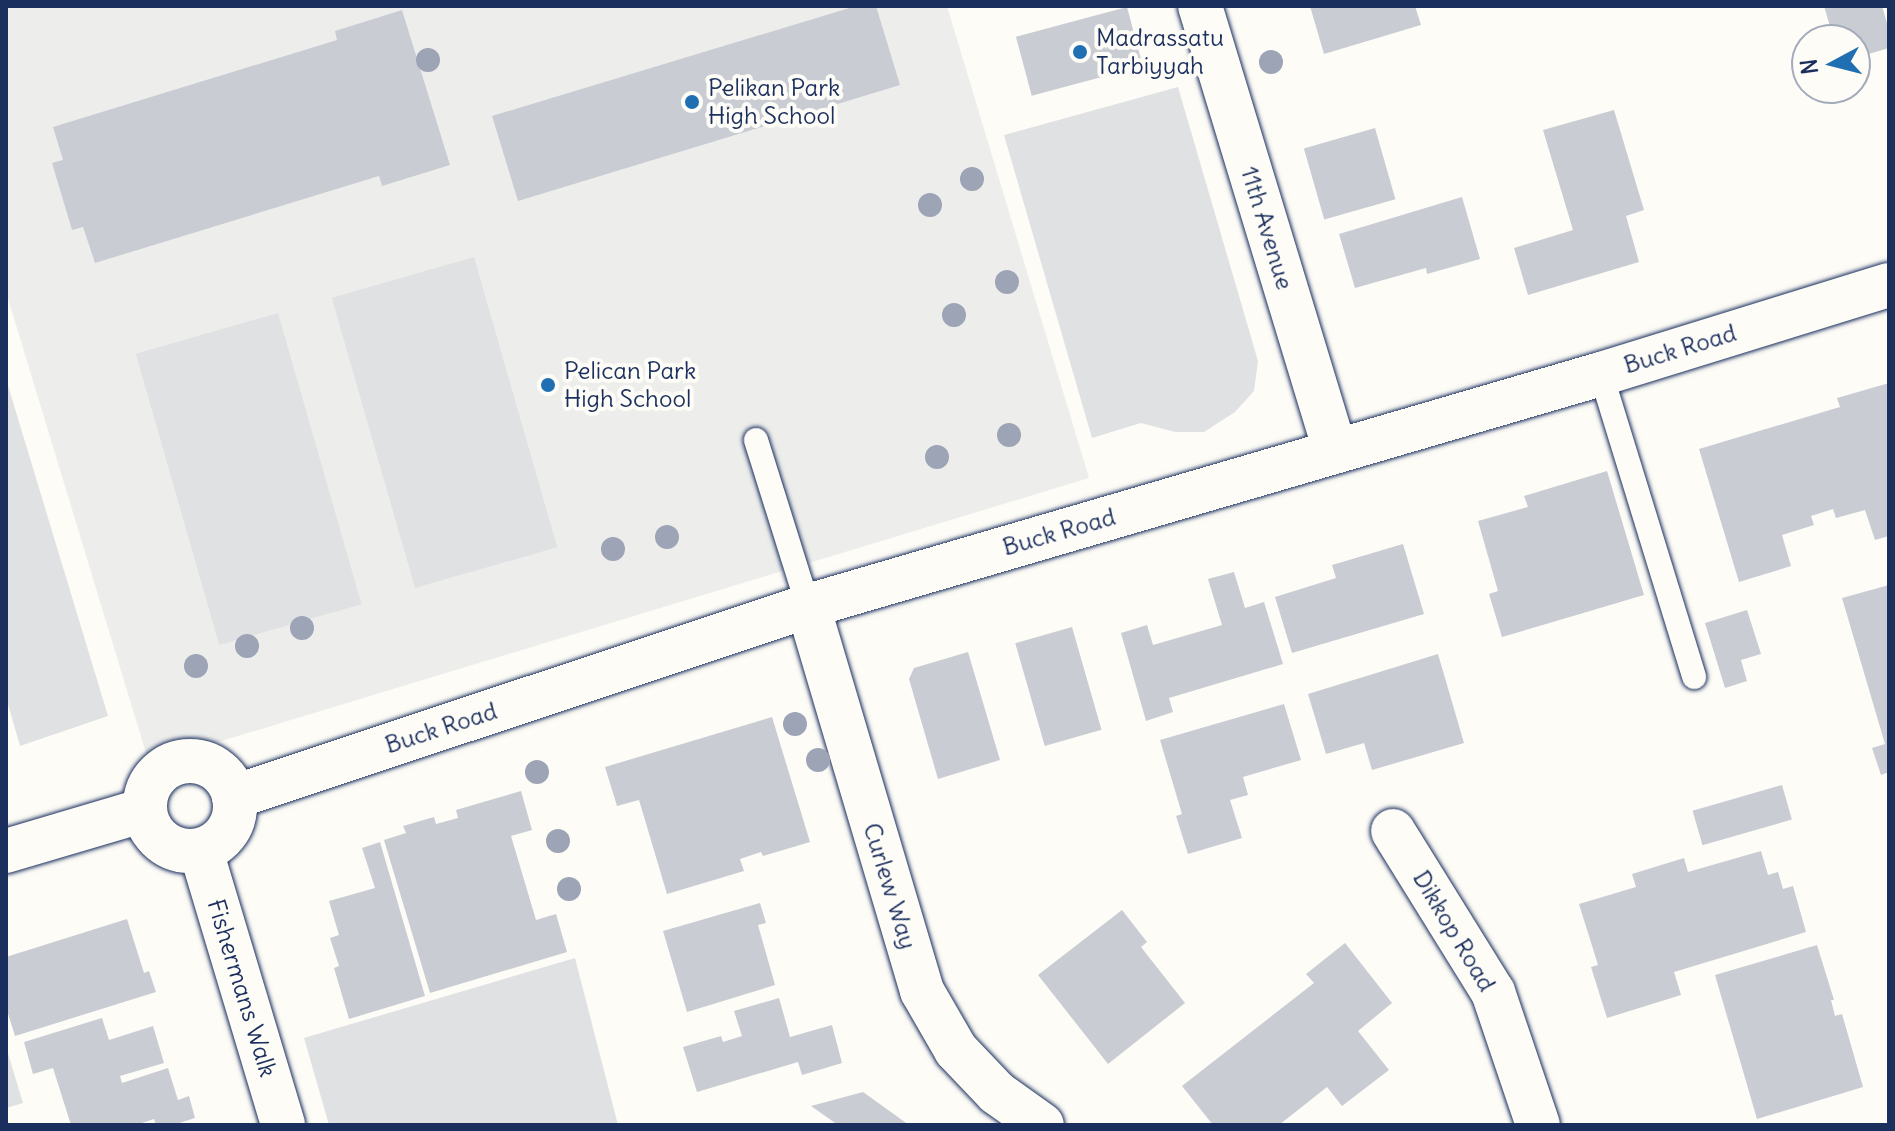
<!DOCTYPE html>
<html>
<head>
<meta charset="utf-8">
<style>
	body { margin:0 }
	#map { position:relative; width:1895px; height:1131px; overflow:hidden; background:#fdfcf7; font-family:Delius,sans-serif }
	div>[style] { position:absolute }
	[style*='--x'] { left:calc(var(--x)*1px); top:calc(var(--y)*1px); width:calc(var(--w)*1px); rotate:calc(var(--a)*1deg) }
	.built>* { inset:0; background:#edeeec }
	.green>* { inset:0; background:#e0e1e3; transform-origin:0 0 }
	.building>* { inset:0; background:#c9ccd3; transform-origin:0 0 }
	.roads { filter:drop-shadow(0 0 2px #1b2f5e) drop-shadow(0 0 2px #1b2f5e) }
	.lane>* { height:24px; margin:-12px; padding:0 12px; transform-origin:12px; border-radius:12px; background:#fdfcf7 }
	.street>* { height:44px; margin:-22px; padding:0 22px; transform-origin:22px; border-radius:22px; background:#fdfcf7 }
	.street>.ring { margin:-22px; padding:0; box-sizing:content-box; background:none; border:44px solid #fdfcf7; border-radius:50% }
	.trees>* { width:24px; height:24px; margin:-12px; border-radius:50%; background:#9ca4b5 }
	.dots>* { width:22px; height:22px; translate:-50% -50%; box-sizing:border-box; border:4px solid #fdfcf7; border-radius:50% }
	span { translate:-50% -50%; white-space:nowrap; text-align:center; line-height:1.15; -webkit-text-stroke:8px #fdfcf7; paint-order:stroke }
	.poi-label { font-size:24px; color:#1b2f5e }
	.left { translate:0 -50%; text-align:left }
	.street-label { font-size:24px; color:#1b2f5e }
	.frame { position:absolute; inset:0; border:8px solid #1b2f5e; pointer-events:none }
	.north { position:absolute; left:1791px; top:24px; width:80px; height:80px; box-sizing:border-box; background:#fdfcf7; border:2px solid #a3aaba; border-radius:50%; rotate:263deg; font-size:22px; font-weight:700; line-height:32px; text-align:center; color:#1b2f5e }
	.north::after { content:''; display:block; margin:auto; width:28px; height:36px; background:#1f6fb2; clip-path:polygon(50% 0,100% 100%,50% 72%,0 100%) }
</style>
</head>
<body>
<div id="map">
	<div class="built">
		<i style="clip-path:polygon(6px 6px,947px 6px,1089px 478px,149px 763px,6px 292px)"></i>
	</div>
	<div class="green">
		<i style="clip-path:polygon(1178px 87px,1258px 361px,1254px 391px,1235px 412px,1204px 432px,1175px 432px,1141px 423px,1092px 438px,1004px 135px)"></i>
		<i style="left:474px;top:257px;width:302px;height:148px;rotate:74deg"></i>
		<i style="left:278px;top:313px;width:303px;height:148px;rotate:74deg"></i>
		<i style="clip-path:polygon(6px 379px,108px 716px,20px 746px,6px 697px)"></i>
		<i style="clip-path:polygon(575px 958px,618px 1125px,329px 1125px,304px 1038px)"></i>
		<i style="clip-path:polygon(6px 1047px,23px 1103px,6px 1108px)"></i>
	</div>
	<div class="building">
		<i style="clip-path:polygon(856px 6px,876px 6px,900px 85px,518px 201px,492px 116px)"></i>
		<i style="clip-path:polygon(1310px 6px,1415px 6px,1421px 25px,1324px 54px)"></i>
		<i style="clip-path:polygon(1824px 6px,1882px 6px,1889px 30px,1889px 48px,1855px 58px,1855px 40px,1834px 40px)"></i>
		<i style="left:1127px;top:7px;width:61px;height:115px;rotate:75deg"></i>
		<i style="clip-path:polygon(402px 10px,450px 165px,382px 186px,379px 176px,95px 263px,83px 227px,72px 230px,52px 163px,63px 160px,53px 127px,337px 40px,335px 31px)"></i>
		<i style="clip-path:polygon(1614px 110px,1644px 210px,1626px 216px,1639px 262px,1528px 295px,1514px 248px,1573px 230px,1543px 130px)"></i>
		<i style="left:1375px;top:128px;width:74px;height:74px;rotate:74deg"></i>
		<i style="clip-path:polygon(1462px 197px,1480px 259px,1427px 274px,1426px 268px,1355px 288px,1339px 234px)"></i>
		<i style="clip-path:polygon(1889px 383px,1889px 536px,1875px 540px,1865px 510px,1836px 518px,1833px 509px,1811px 516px,1814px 525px,1782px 535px,1791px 566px,1739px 582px,1699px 449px,1840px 407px,1837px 398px)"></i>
		<i style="clip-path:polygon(1607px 471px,1644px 595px,1502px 637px,1489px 594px,1498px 591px,1478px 521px,1528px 507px,1524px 496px)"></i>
		<i style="clip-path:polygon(1403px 544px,1424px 614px,1292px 653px,1275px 597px,1336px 578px,1332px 565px)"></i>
		<i style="clip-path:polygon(1234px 572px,1245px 608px,1264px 602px,1283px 664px,1169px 698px,1173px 712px,1146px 721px,1121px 633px,1147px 625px,1153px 645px,1222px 625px,1208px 579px)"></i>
		<i style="clip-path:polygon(1889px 585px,1889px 772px,1881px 775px,1872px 748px,1885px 744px,1842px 598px)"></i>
		<i style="clip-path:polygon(1747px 610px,1761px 654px,1741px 660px,1747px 681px,1725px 688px,1705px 623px)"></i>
		<i style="left:1072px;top:627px;width:107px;height:59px;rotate:74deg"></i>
		<i style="clip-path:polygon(968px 652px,1000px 760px,938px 779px,909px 679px,914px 668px)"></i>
		<i style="clip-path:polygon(1438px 654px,1464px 743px,1372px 770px,1364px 743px,1326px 754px,1308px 694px)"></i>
		<i style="clip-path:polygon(1284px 704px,1301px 760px,1243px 777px,1248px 795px,1230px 800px,1242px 838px,1188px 854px,1176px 816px,1182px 814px,1160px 740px)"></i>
		<i style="clip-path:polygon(772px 717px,810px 842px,763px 856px,761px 852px,740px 859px,744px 871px,667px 894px,639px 800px,617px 806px,605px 767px)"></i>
		<i style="left:1782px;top:785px;width:36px;height:93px;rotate:74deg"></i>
		<i style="clip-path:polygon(521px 791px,532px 830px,511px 836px,536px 920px,556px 914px,567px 952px,430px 993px,384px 840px,406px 833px,403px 826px,434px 817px,436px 824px,458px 818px,456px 810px)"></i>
		<i style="clip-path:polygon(380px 842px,425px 996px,349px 1019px,334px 968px,339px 966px,330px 938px,339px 935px,329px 901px,375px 888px,362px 848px)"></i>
		<i style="clip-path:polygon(1761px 851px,1768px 875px,1778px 872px,1783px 889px,1793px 886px,1806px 932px,1674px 972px,1681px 995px,1607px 1018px,1591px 967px,1598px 965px,1579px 904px,1636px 887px,1632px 874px,1684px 858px,1688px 872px)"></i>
		<i style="clip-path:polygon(760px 903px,766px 923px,758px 925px,775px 985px,687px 1012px,663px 931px)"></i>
		<i style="clip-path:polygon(1122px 910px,1147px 942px,1141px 947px,1185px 1003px,1108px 1064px,1038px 975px)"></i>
		<i style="clip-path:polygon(127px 919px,144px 973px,149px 971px,156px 992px,15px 1036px,6px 1007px,6px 957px)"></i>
		<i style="clip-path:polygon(1345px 943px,1392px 1003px,1358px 1031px,1389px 1070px,1342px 1106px,1327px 1087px,1279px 1125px,1213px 1125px,1182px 1086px,1314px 983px,1306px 974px)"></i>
		<i style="clip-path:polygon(1817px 945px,1834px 1000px,1831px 1000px,1835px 1016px,1842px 1014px,1863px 1087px,1757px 1119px,1715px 975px)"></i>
		<i style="clip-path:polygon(779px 998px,790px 1037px,832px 1025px,842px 1063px,802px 1075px,798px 1062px,697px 1092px,683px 1047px,721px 1036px,723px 1042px,742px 1036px,734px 1011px)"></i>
		<i style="clip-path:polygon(102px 1018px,109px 1040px,153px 1026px,164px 1063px,120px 1076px,122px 1083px,168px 1068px,178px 1100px,189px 1096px,195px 1118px,173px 1125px,156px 1125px,154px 1119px,136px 1125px,71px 1125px,53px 1068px,33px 1074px,24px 1042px)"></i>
		<i style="clip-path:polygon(863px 1092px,909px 1125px,838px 1125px,811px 1106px)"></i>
	</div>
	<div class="roads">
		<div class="lane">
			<i style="--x:1601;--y:374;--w:317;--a:72.9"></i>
			<i style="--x:756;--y:440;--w:174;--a:72.6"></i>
		</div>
		<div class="street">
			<i style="--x:1200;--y:6;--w:465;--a:73.1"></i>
			<i style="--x:808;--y:606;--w:402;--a:73.5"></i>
			<i style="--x:922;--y:991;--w:68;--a:60"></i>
			<i style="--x:956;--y:1050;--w:59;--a:46.4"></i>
			<i style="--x:997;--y:1093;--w:55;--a:35.4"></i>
			<i class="ring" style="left:145px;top:761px;width:46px;height:46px"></i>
			<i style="--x:234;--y:797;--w:605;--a:-18.4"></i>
			<i style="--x:808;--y:606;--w:826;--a:-16.31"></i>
			<i style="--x:1601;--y:374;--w:301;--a:-17.2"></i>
			<i style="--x:1393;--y:831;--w:190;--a:58.2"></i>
			<i style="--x:1493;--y:992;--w:140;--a:71.3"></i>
			<i style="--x:6;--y:851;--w:144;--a:-16.5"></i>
			<i style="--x:201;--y:851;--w:286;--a:73.3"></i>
		</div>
	</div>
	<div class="trees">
		<i style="left:428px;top:60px"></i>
		<i style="left:1271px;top:62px"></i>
		<i style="left:972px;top:179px"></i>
		<i style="left:930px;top:205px"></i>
		<i style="left:1007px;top:282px"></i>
		<i style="left:954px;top:315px"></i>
		<i style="left:1009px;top:435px"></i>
		<i style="left:937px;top:457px"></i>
		<i style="left:667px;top:537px"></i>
		<i style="left:613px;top:549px"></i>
		<i style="left:302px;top:628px"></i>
		<i style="left:247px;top:646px"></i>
		<i style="left:196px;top:666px"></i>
		<i style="left:795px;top:724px"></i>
		<i style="left:818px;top:760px"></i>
		<i style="left:537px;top:772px"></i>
		<i style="left:558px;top:841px"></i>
		<i style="left:569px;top:889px"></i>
	</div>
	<div class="dots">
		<i style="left:1080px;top:52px;background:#1f6fb2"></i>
		<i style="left:692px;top:102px;background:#1f6fb2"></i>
		<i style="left:548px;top:385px;background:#1f6fb2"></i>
	</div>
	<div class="poi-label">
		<span class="left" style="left:1096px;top:52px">Madrassatu<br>Tarbiyyah</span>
		<span class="left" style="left:708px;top:102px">Pelikan Park<br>High School</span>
		<span class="left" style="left:564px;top:385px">Pelican Park<br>High School</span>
	</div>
	<div class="street-label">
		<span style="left:1267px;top:228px;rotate:73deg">11th Avenue</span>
		<span style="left:1680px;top:349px;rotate:-17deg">Buck Road</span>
		<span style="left:1059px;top:532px;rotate:-16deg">Buck Road</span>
		<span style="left:441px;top:728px;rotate:-18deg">Buck Road</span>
		<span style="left:890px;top:886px;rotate:73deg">Curlew Way</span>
		<span style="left:1454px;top:931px;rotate:59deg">Dikkop Road</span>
		<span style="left:242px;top:988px;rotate:73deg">Fishermans Walk</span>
	</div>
	<div class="frame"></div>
	<div class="north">N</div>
</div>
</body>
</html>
